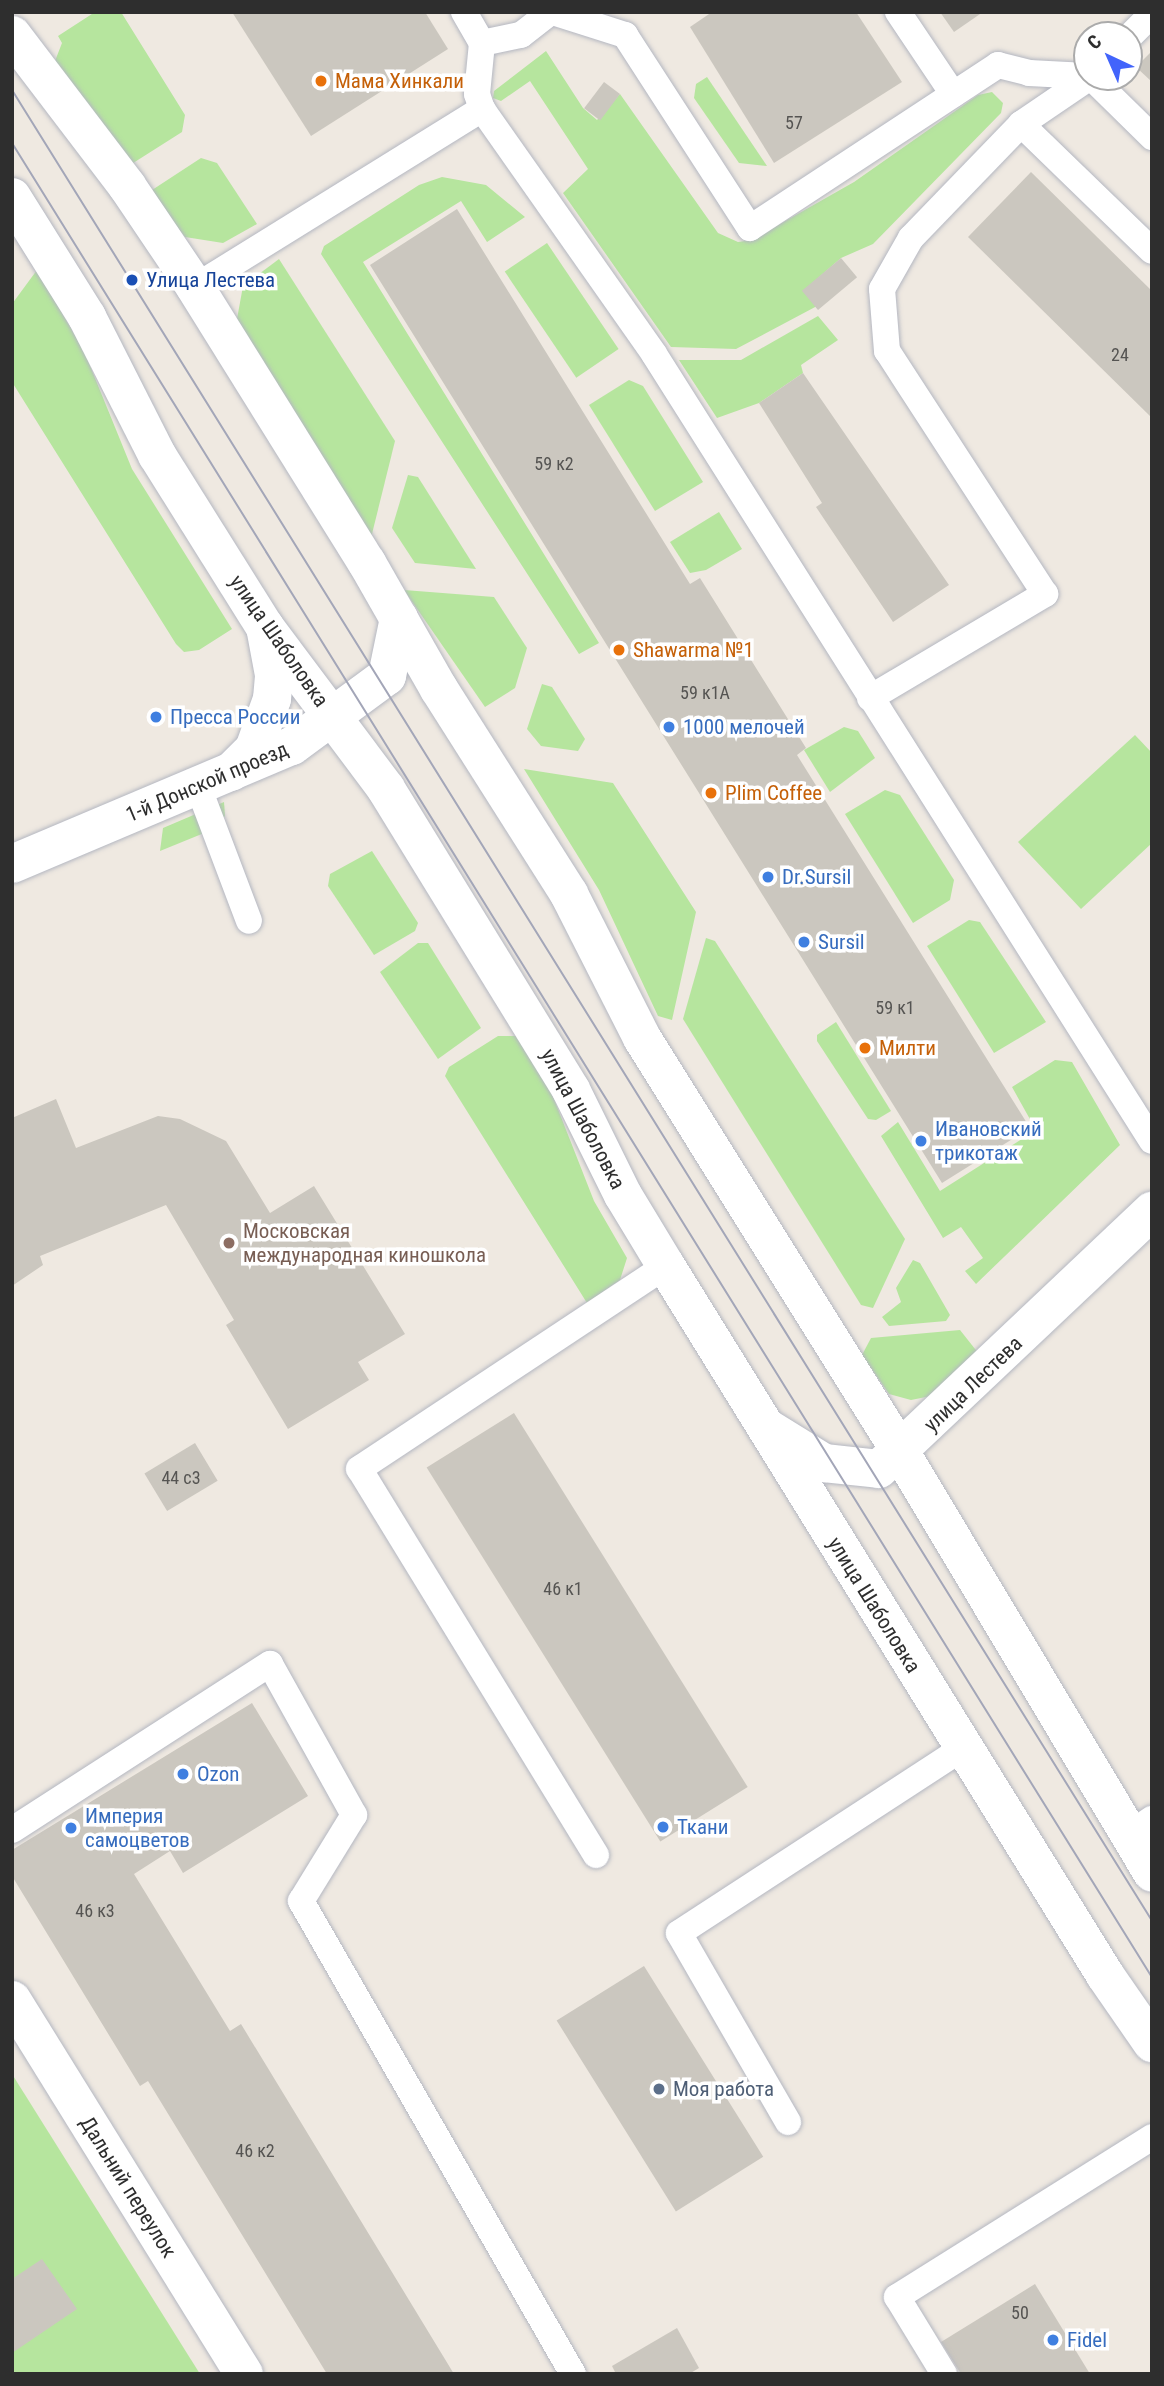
<!DOCTYPE html>
<html>
<head>
<meta charset="utf-8">
<style>
	body { margin:0 }
	#map { position:relative; width:1164px; height:2386px; overflow:hidden; background:#efe9e1; font-family:"Roboto Condensed",sans-serif }
	div>[style] { position:absolute }
	[style*='--x'] { left:calc(var(--x)*1px); top:calc(var(--y)*1px); width:calc(var(--w)*1px); rotate:calc(var(--a)*1deg) }
	.green>* { inset:0; background:#b6e59e; transform-origin:0 0 }
	.building>* { inset:0; background:#cbc7bf; transform-origin:0 0 }
	.roads { filter:drop-shadow(0 0 2px #b4b7c1) drop-shadow(0 0 2px #b4b7c1) }
	.service>* { height:26px; margin:-13px; padding:0 13px; transform-origin:13px; border-radius:13px; background:#fff }
	.minor>* { height:38px; margin:-19px; padding:0 19px; transform-origin:19px; border-radius:19px; background:#fff }
	.tertiary>* { height:38px; margin:-19px; padding:0 19px; transform-origin:19px; border-radius:19px; background:#fff }
	.secondary>* { height:38px; margin:-19px; padding:0 19px; transform-origin:19px; border-radius:19px; background:#fff }
	.tram>* { height:2px; margin:-1px; padding:0 1px; transform-origin:1px; border-radius:1px; background:#a3a6b8 }
	.dots>* { width:19px; height:19px; translate:-50% -50%; box-sizing:border-box; border:4px solid #fff; border-radius:50% }
	span { translate:-50% -50%; white-space:nowrap; text-align:center; line-height:1.15; -webkit-text-stroke:7px #fff; paint-order:stroke }
	.number-label { font-size:18px; color:#555452 }
	.number-label span { -webkit-text-stroke-width:0 }
	.food-label { font-size:21px; color:#c56008 }
	.left { translate:0 -50%; text-align:left }
	.transit-label { font-size:21px; color:#164399 }
	.street-label { font-size:21px; color:#2e2e2e }
	.shop-label { font-size:21px; color:#366cbe }
	.education-label { font-size:21px; color:#785e54 }
	.service-label { font-size:21px; color:#4e5e75 }
	.frame { position:absolute; inset:0; border:14px solid #2e2e2e; pointer-events:none }
	.north { position:absolute; left:1073px; top:21px; width:70px; height:70px; box-sizing:border-box; background:#fff; border:2px solid #ababab; border-radius:50%; rotate:316deg; font-size:19px; font-weight:700; line-height:28px; text-align:center; color:#2e2e2e }
	.north::after { content:''; display:block; margin:auto; width:24px; height:32px; background:#4264fb; clip-path:polygon(50% 0,100% 100%,50% 72%,0 100%) }
</style>
</head>
<body>
<div id="map">
	<div class="green">
		<i style="clip-path:polygon(95px 12px,121px 12px,185px 115px,182px 132px,130px 165px,55px 61px,62px 43px,58px 36px)"></i>
		<i style="clip-path:polygon(546px 51px,583px 108px,597px 120px,620px 94px,718px 233px,738px 242px,752px 240px,854px 182px,978px 95px,992px 92px,1003px 103px,1001px 113px,873px 244px,841px 258px,803px 291px,817px 306px,736px 349px,671px 347px,563px 193px,588px 169px,530px 81px,501px 101px,493px 98px,494px 91px)"></i>
		<i style="clip-path:polygon(707px 77px,767px 166px,739px 163px,694px 98px,696px 84px)"></i>
		<i style="clip-path:polygon(201px 158px,217px 163px,257px 224px,223px 243px,185px 237px,149px 192px)"></i>
		<i style="clip-path:polygon(442px 177px,486px 185px,525px 217px,487px 242px,461px 201px,363px 262px,599px 643px,579px 654px,321px 254px,324px 246px,419px 185px)"></i>
		<i style="left:547px;top:243px;width:128px;height:51px;rotate:56deg"></i>
		<i style="clip-path:polygon(279px 259px,395px 441px,370px 542px,237px 319px,243px 286px)"></i>
		<i style="clip-path:polygon(37px 270px,84px 351px,132px 469px,232px 629px,199px 650px,184px 652px,176px 644px,12px 382px,12px 304px)"></i>
		<i style="clip-path:polygon(818px 316px,838px 340px,801px 365px,803px 373px,759px 403px,717px 418px,679px 360px,741px 360px)"></i>
		<i style="clip-path:polygon(629px 380px,643px 386px,703px 482px,655px 511px,589px 405px)"></i>
		<i style="clip-path:polygon(408px 475px,418px 477px,476px 569px,415px 563px,392px 528px)"></i>
		<i style="clip-path:polygon(719px 512px,742px 549px,706px 570px,690px 573px,670px 542px)"></i>
		<i style="clip-path:polygon(404px 590px,494px 597px,527px 648px,515px 688px,485px 707px)"></i>
		<i style="clip-path:polygon(542px 684px,552px 687px,585px 739px,578px 751px,541px 746px,527px 729px)"></i>
		<i style="clip-path:polygon(844px 727px,858px 731px,875px 758px,830px 792px,804px 750px)"></i>
		<i style="clip-path:polygon(1135px 735px,1152px 753px,1152px 843px,1081px 909px,1018px 842px)"></i>
		<i style="clip-path:polygon(524px 769px,613px 783px,696px 912px,672px 1020px,658px 1016px,599px 890px)"></i>
		<i style="clip-path:polygon(885px 790px,900px 795px,954px 880px,950px 900px,913px 923px,845px 814px)"></i>
		<i style="clip-path:polygon(224px 802px,225px 816px,214px 829px,160px 851px,163px 828px)"></i>
		<i style="clip-path:polygon(372px 851px,418px 923px,415px 931px,374px 955px,328px 886px,330px 874px)"></i>
		<i style="clip-path:polygon(969px 920px,980px 922px,1046px 1022px,994px 1053px,927px 946px)"></i>
		<i style="clip-path:polygon(706px 938px,715px 941px,905px 1239px,873px 1308px,861px 1305px,683px 1019px)"></i>
		<i style="clip-path:polygon(418px 943px,428px 943px,481px 1028px,438px 1059px,380px 972px)"></i>
		<i style="clip-path:polygon(836px 1022px,891px 1111px,876px 1120px,868px 1119px,817px 1041px,817px 1035px)"></i>
		<i style="clip-path:polygon(498px 1036px,518px 1036px,552px 1094px,594px 1201px,627px 1258px,620px 1280px,587px 1303px,445px 1076px,449px 1067px)"></i>
		<i style="clip-path:polygon(1055px 1060px,1072px 1062px,1120px 1145px,976px 1284px,965px 1271px,983px 1258px,961px 1227px,943px 1238px,881px 1136px,898px 1122px,940px 1191px,1036px 1130px,1012px 1087px)"></i>
		<i style="clip-path:polygon(913px 1260px,920px 1263px,950px 1315px,946px 1321px,889px 1326px,882px 1317px,901px 1302px,896px 1288px)"></i>
		<i style="clip-path:polygon(960px 1330px,979px 1354px,931px 1396px,911px 1400px,889px 1394px,862px 1355px,871px 1338px)"></i>
		<i style="clip-path:polygon(12px 2074px,200px 2374px,12px 2374px)"></i>
	</div>
	<div class="building">
		<i style="clip-path:polygon(232px 12px,425px 12px,448px 49px,311px 136px)"></i>
		<i style="clip-path:polygon(712px 12px,856px 12px,902px 82px,774px 163px,690px 27px)"></i>
		<i style="clip-path:polygon(940px 12px,983px 12px,954px 32px)"></i>
		<i style="clip-path:polygon(1152px 51px,1152px 82px,1136px 67px)"></i>
		<i style="left:604px;top:82px;width:20px;height:33px;rotate:37deg"></i>
		<i style="clip-path:polygon(1031px 172px,1152px 291px,1152px 418px,968px 237px)"></i>
		<i style="clip-path:polygon(457px 209px,690px 584px,700px 578px,806px 748px,797px 755px,1030px 1128px,942px 1183px,370px 265px)"></i>
		<i style="left:841px;top:258px;width:25px;height:51px;rotate:50deg"></i>
		<i style="clip-path:polygon(803px 373px,949px 585px,893px 622px,816px 507px,822px 503px,759px 403px)"></i>
		<i style="clip-path:polygon(56px 1099px,76px 1148px,158px 1116px,180px 1119px,226px 1141px,270px 1213px,314px 1186px,405px 1334px,358px 1362px,369px 1380px,288px 1429px,226px 1325px,234px 1320px,166px 1205px,40px 1256px,43px 1265px,12px 1286px,12px 1118px)"></i>
		<i style="left:514px;top:1413px;width:441px;height:103px;rotate:58deg"></i>
		<i style="left:195px;top:1443px;width:44px;height:59px;rotate:59deg"></i>
		<i style="clip-path:polygon(252px 1703px,308px 1796px,183px 1873px,170px 1851px,134px 1874px,230px 2031px,241px 2024px,454px 2374px,327px 2374px,148px 2081px,140px 2086px,12px 1876px,12px 1850px)"></i>
		<i style="left:644px;top:1966px;width:225px;height:103px;rotate:58deg"></i>
		<i style="clip-path:polygon(42px 2259px,77px 2309px,12px 2353px,12px 2279px)"></i>
		<i style="clip-path:polygon(1035px 2284px,1090px 2374px,961px 2374px,941px 2342px)"></i>
		<i style="clip-path:polygon(677px 2328px,699px 2368px,689px 2374px,616px 2374px,612px 2366px)"></i>
	</div>
	<div class="roads">
		<div class="service">
			<i style="--x:464;--y:12;--w:36;--a:60"></i>
			<i style="--x:482;--y:43;--w:51;--a:95.6"></i>
			<i style="--x:477;--y:94;--w:16;--a:72"></i>
			<i style="--x:553;--y:12;--w:76;--a:17.7"></i>
			<i style="--x:625;--y:35;--w:230;--a:57.1"></i>
			<i style="--x:750;--y:228;--w:297;--a:-33.3"></i>
			<i style="--x:998;--y:65;--w:32;--a:14"></i>
			<i style="--x:1029;--y:73;--w:58;--a:3"></i>
			<i style="--x:898;--y:12;--w:99;--a:56.1"></i>
			<i style="--x:1129;--y:37;--w:33;--a:-45"></i>
			<i style="--x:482;--y:43;--w:40;--a:-12"></i>
			<i style="--x:521;--y:35;--w:37;--a:-38"></i>
			<i style="--x:1091;--y:77;--w:86;--a:44.5"></i>
			<i style="--x:1021;--y:124;--w:182;--a:44.1"></i>
			<i style="--x:195;--y:287;--w:338;--a:-31.8"></i>
			<i style="--x:482;--y:109;--w:299;--a:54.9"></i>
			<i style="--x:654;--y:354;--w:931;--a:57.68"></i>
			<i style="--x:870;--y:698;--w:204;--a:-30.7"></i>
			<i style="--x:1045;--y:594;--w:290;--a:-123"></i>
			<i style="--x:887;--y:351;--w:62;--a:-94.6"></i>
			<i style="--x:882;--y:289;--w:59;--a:-60.4"></i>
			<i style="--x:911;--y:238;--w:158;--a:-46"></i>
			<i style="--x:1021;--y:124;--w:83;--a:-34.3"></i>
			<i style="--x:198;--y:786;--w:144;--a:69.3"></i>
			<i style="--x:12;--y:1830;--w:307;--a:-32.8"></i>
			<i style="--x:270;--y:1664;--w:173;--a:60.9"></i>
			<i style="--x:354;--y:1815;--w:101;--a:121.6"></i>
			<i style="--x:301;--y:1901;--w:546;--a:60.1"></i>
			<i style="--x:1128;--y:1835;--w:29;--a:-34"></i>
			<i style="--x:596;--y:1855;--w:453;--a:-121.5"></i>
			<i style="--x:359;--y:1469;--w:368;--a:-33.5"></i>
			<i style="--x:788;--y:2122;--w:218;--a:-120"></i>
			<i style="--x:679;--y:1933;--w:339;--a:-33.1"></i>
			<i style="--x:944;--y:2374;--w:90;--a:-121.4"></i>
			<i style="--x:897;--y:2297;--w:301;--a:-32.1"></i>
		</div>
		<div class="minor">
			<i style="--x:231;--y:772;--w:33;--a:-45"></i>
			<i style="--x:254;--y:749;--w:53;--a:-70.2"></i>
			<i style="--x:272;--y:699;--w:24;--a:-85"></i>
			<i style="--x:274;--y:675;--w:49;--a:-100.6"></i>
			<i style="--x:12;--y:864;--w:304;--a:-22.9"></i>
			<i style="--x:292;--y:746;--w:118;--a:-36.4"></i>
			<i style="--x:387;--y:676;--w:59;--a:-78.3"></i>
			<i style="--x:12;--y:2000;--w:440;--a:58.2"></i>
		</div>
		<div class="tertiary">
			<i style="--x:769;--y:1429;--w:65;--a:31.7"></i>
			<i style="--x:824;--y:1463;--w:55;--a:6.2"></i>
			<i style="--x:879;--y:1469;--w:376;--a:-43.4"></i>
		</div>
		<div class="secondary">
			<i style="--x:12;--y:35;--w:190;--a:52.7"></i>
			<i style="--x:127;--y:186;--w:122;--a:56"></i>
			<i style="--x:195;--y:287;--w:325;--a:58.1"></i>
			<i style="--x:367;--y:563;--w:145;--a:60.3"></i>
			<i style="--x:439;--y:689;--w:243;--a:57.6"></i>
			<i style="--x:569;--y:894;--w:161;--a:63.1"></i>
			<i style="--x:642;--y:1038;--w:489;--a:58"></i>
			<i style="--x:901;--y:1453;--w:489;--a:59.1"></i>
			<i style="--x:12;--y:197;--w:142;--a:58"></i>
			<i style="--x:87;--y:317;--w:155;--a:63.1"></i>
			<i style="--x:157;--y:455;--w:203;--a:57.9"></i>
			<i style="--x:265;--y:627;--w:202;--a:53.2"></i>
			<i style="--x:386;--y:789;--w:353;--a:58.4"></i>
			<i style="--x:571;--y:1090;--w:117;--a:63.7"></i>
			<i style="--x:623;--y:1195;--w:83;--a:58.8"></i>
			<i style="--x:666;--y:1266;--w:834;--a:58.23"></i>
			<i style="--x:1105;--y:1975;--w:83;--a:55.3"></i>
		</div>
	</div>
	<div class="tram">
		<i style="--x:12;--y:90;--w:2157;--a:58.09"></i>
		<i style="--x:12;--y:143;--w:2159;--a:58.14"></i>
	</div>
	<div class="dots">
		<i style="left:321px;top:81px;background:#e8710a"></i>
		<i style="left:132px;top:280px;background:#1a4fb4"></i>
		<i style="left:619px;top:650px;background:#e8710a"></i>
		<i style="left:156px;top:717px;background:#3f7fe0"></i>
		<i style="left:669px;top:727px;background:#3f7fe0"></i>
		<i style="left:711px;top:793px;background:#e8710a"></i>
		<i style="left:768px;top:877px;background:#3f7fe0"></i>
		<i style="left:804px;top:942px;background:#3f7fe0"></i>
		<i style="left:865px;top:1048px;background:#e8710a"></i>
		<i style="left:921px;top:1141px;background:#3f7fe0"></i>
		<i style="left:229px;top:1243px;background:#8d6e63"></i>
		<i style="left:183px;top:1774px;background:#3f7fe0"></i>
		<i style="left:663px;top:1827px;background:#3f7fe0"></i>
		<i style="left:71px;top:1828px;background:#3f7fe0"></i>
		<i style="left:659px;top:2089px;background:#5c6f8a"></i>
		<i style="left:1053px;top:2340px;background:#3f7fe0"></i>
	</div>
	<div class="number-label">
		<span style="left:794px;top:123px">57</span>
		<span style="left:1120px;top:355px">24</span>
		<span style="left:554px;top:464px">59 к2</span>
		<span style="left:705px;top:693px">59 к1А</span>
		<span style="left:895px;top:1008px">59 к1</span>
		<span style="left:181px;top:1478px">44 с3</span>
		<span style="left:563px;top:1589px">46 к1</span>
		<span style="left:95px;top:1911px">46 к3</span>
		<span style="left:255px;top:2151px">46 к2</span>
		<span style="left:1020px;top:2313px">50</span>
	</div>
	<div class="food-label">
		<span class="left" style="left:335px;top:81px">Мама Хинкали</span>
		<span class="left" style="left:633px;top:650px">Shawarma №1</span>
		<span class="left" style="left:725px;top:793px">Plim Coffee</span>
		<span class="left" style="left:879px;top:1048px">Милти</span>
	</div>
	<div class="transit-label">
		<span class="left" style="left:146px;top:280px">Улица Лестева</span>
	</div>
	<div class="street-label">
		<span style="left:279px;top:641px;rotate:55deg">улица Шаболовка</span>
		<span style="left:207px;top:782px;rotate:-23deg">1-й Донской проезд</span>
		<span style="left:583px;top:1119px;rotate:62deg">улица Шаболовка</span>
		<span style="left:973px;top:1384px;rotate:-44deg">улица Лестева</span>
		<span style="left:874px;top:1605px;rotate:58deg">улица Шаболовка</span>
		<span style="left:128px;top:2187px;rotate:58deg">Дальний переулок</span>
	</div>
	<div class="shop-label">
		<span class="left" style="left:170px;top:717px">Пресса России</span>
		<span class="left" style="left:683px;top:727px">1000 мелочей</span>
		<span class="left" style="left:782px;top:877px">Dr.Sursil</span>
		<span class="left" style="left:818px;top:942px">Sursil</span>
		<span class="left" style="left:935px;top:1141px">Ивановский<br>трикотаж</span>
		<span class="left" style="left:197px;top:1774px">Ozon</span>
		<span class="left" style="left:85px;top:1828px">Империя<br>самоцветов</span>
		<span class="left" style="left:677px;top:1827px">Ткани</span>
		<span class="left" style="left:1067px;top:2340px">Fidel</span>
	</div>
	<div class="education-label">
		<span class="left" style="left:243px;top:1243px">Московская<br>международная киношкола</span>
	</div>
	<div class="service-label">
		<span class="left" style="left:673px;top:2089px">Моя работа</span>
	</div>
	<div class="frame"></div>
	<div class="north">С</div>
</div>
</body>
</html>
